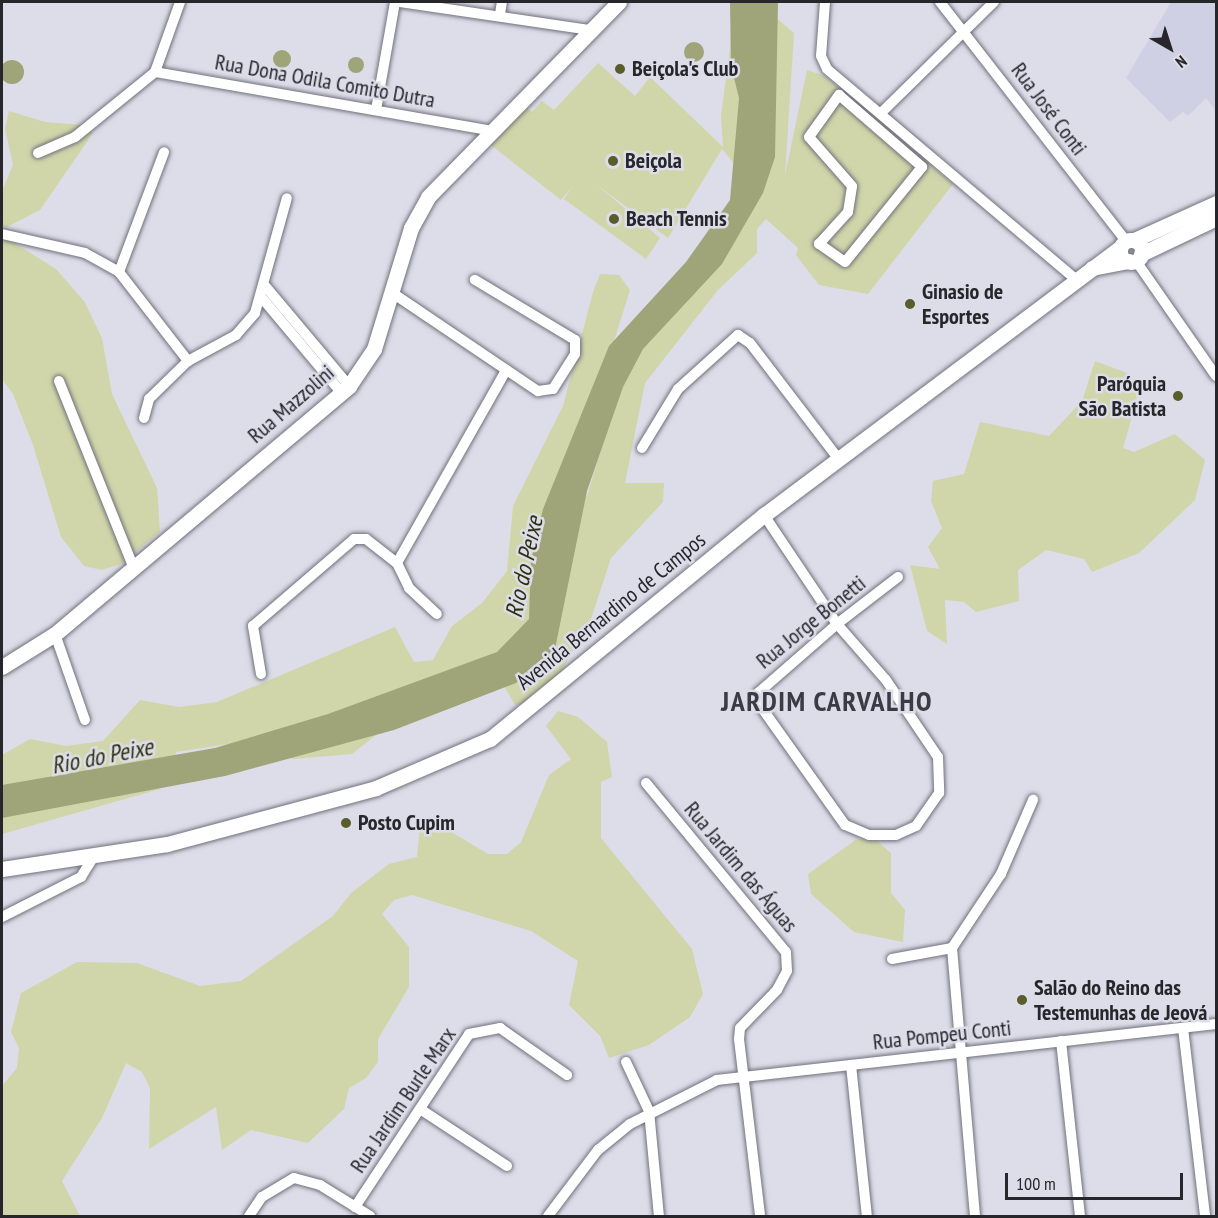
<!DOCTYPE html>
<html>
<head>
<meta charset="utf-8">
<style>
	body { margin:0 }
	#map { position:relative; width:1218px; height:1218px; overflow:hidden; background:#dcdde9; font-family:"PT Sans Narrow",sans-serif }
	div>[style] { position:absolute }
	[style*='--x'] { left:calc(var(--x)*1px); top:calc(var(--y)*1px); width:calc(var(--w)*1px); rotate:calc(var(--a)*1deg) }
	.built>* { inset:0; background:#cfd0e3 }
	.green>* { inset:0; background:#d0d6a9 }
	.water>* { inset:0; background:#9fa578 }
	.round { border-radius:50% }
	.roads { filter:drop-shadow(0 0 2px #70717b) drop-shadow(0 0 2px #70717b) }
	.street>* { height:10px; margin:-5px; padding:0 5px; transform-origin:5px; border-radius:5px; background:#fff }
	.secondary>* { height:15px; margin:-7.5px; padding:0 7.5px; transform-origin:7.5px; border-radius:7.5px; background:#fff }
	.secondary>.ring { margin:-7.5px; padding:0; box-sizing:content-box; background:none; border:15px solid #fff; border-radius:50% }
	.dots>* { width:16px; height:16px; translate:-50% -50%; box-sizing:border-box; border:3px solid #dcdde9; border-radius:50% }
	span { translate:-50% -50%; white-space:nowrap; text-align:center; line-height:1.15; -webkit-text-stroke:5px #dcdde9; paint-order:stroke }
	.poi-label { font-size:22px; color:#26262b; font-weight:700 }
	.left { translate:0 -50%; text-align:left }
	.right { translate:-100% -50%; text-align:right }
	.street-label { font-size:22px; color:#26262b }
	.water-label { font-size:24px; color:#2e310d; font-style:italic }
	.district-label { font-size:28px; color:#3a3b44; font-weight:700; letter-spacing:1.5px }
	.frame { position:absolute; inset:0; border:3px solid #26262b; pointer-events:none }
	.north { position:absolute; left:1140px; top:18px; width:60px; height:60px; -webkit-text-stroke:4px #dcdde9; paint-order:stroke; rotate:141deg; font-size:16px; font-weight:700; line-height:24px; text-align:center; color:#26262b }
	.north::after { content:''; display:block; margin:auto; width:21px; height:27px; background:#26262b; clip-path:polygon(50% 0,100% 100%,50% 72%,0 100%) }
	.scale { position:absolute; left:1005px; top:1173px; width:178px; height:27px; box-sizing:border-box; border:3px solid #26262b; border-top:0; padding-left:8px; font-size:18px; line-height:21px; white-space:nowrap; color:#26262b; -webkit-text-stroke:4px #dcdde9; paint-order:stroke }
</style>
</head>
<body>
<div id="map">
	<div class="built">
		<i style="clip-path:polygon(1171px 2px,1216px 2px,1216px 111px,1206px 98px,1188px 116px,1183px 112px,1170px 122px,1126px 78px)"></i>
	</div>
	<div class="green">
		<i style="clip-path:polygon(767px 10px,794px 33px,785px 175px,807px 70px,825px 76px,953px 184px,868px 294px,819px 285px,796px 255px,798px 248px,766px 219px,757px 229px,757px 253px,718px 290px,645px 383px,625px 483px,664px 483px,663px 502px,611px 558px,591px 619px,557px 679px,526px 704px,515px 705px,504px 686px,475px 675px,381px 695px,381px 731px,352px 754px,293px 759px,261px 739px,176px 752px,172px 774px,160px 789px,2px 834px,2px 755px,30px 739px,66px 746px,103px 741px,140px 700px,179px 707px,217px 702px,395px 627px,414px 662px,433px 660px,452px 626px,482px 603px,507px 571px,513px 506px,563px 406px,593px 292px,600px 274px,619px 275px,630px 290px,561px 510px,587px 496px,627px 365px,724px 248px,738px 168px,722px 149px,668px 238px,596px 184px,660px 238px,646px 259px,564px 199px,573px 186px,561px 200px,487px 142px,522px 103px,532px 112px,542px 101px,554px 110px,598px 63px,635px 96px,650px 77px,723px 147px,721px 116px,731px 41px)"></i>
		<i style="clip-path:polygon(9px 111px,45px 122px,83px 125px,93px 133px,40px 210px,7px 227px,2px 226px,2px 191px,13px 165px,5px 129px)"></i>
		<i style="clip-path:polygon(8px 239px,56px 269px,84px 301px,102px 338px,112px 394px,157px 488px,160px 532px,121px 564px,102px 570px,84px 566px,61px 537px,33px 445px,13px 394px,2px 379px,2px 243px)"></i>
		<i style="clip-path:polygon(1095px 361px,1127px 373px,1140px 389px,1123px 448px,1134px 452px,1175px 434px,1205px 460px,1195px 500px,1139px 553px,1092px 572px,1084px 559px,1046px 550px,1018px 570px,1019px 601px,976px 612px,964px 602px,945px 600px,947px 644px,927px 631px,910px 565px,940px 569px,928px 547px,942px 528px,931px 501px,933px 481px,964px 474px,980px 422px,1049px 436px,1082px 401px)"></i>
		<i style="clip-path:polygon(558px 711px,578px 717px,607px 742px,612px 777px,601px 782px,601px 838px,692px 949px,703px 994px,690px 1017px,649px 1045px,609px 1058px,600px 1036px,569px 1005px,578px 961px,531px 931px,412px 895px,394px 900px,382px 914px,409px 947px,409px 987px,378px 1039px,378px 1062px,366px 1078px,349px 1088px,344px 1109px,308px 1143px,251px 1130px,222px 1150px,216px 1107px,149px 1149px,150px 1088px,142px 1072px,126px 1063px,102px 1118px,62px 1181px,80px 1216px,2px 1216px,2px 1086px,17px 1068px,19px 1048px,11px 1032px,21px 993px,77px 962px,137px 963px,200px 986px,241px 981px,333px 916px,351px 893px,389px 864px,417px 857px,420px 825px,453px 833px,488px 854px,507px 854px,521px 842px,549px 775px,571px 759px,546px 726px)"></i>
		<i style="clip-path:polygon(857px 839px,877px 841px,891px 853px,891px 893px,905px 910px,903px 942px,854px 932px,811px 894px,808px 874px)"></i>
	</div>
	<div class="water">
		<i style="clip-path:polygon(730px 2px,778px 2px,775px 157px,763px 193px,722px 264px,643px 349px,623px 387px,587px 491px,555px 649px,516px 683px,394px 730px,225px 776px,2px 818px,2px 785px,215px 748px,328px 714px,497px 652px,529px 619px,531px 561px,543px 509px,609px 346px,686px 262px,730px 200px,739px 98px,731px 66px)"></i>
		<i class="round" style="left:684px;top:42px;width:20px;height:20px"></i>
		<i class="round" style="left:273px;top:50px;width:18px;height:18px"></i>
		<i class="round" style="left:348px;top:57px;width:16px;height:16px"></i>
		<i class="round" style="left:0;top:60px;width:24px;height:24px"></i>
	</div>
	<div class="roads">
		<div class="street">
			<i style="--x:400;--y:2;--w:191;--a:8.4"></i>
			<i style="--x:825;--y:2;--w:54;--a:94.2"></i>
			<i style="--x:821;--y:56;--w:14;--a:65"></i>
			<i style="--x:827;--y:69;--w:327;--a:40.2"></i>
			<i style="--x:940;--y:2;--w:303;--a:52.1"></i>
			<i style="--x:500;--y:14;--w:12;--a:-81"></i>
			<i style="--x:155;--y:72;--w:339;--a:9.9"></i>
			<i style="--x:839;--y:95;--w:110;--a:40.9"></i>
			<i style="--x:922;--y:167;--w:122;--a:129"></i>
			<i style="--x:845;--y:262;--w:32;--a:-145"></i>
			<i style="--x:819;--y:244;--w:43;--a:-47.8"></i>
			<i style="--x:848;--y:212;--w:26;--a:-81"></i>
			<i style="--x:852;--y:186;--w:65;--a:-131.3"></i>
			<i style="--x:809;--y:137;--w:52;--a:-54.5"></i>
			<i style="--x:376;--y:110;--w:110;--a:-80"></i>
			<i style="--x:882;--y:112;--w:157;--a:-44.5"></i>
			<i style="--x:38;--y:153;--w:40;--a:-23.4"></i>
			<i style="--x:75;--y:137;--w:103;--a:-39.1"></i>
			<i style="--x:155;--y:72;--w:74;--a:-70.3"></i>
			<i style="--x:2;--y:234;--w:85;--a:12.9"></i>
			<i style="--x:85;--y:253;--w:39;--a:29"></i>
			<i style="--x:119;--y:272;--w:113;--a:52.2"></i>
			<i style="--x:1136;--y:261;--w:140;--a:55.2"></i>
			<i style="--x:119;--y:272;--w:128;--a:-69.4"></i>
			<i style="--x:266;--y:287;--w:129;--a:50"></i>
			<i style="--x:394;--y:294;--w:174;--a:34"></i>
			<i style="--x:538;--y:391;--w:15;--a:-8"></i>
			<i style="--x:553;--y:389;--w:41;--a:-57.8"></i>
			<i style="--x:575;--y:354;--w:14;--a:-90"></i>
			<i style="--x:575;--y:340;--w:117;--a:-149"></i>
			<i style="--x:262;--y:298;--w:123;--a:50"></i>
			<i style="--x:59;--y:381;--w:199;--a:68.2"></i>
			<i style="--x:144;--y:418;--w:20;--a:-75"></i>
			<i style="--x:149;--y:399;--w:54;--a:-44.3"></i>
			<i style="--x:188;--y:361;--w:55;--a:-28.4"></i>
			<i style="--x:236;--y:335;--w:29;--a:-49"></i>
			<i style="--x:255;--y:313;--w:119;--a:-74.5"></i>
			<i style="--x:642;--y:448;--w:69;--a:-58.6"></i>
			<i style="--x:678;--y:389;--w:81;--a:-42"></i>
			<i style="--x:738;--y:335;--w:14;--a:34"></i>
			<i style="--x:750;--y:343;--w:145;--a:52.6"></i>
			<i style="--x:764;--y:515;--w:131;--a:56.2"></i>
			<i style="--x:837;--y:624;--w:74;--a:48.8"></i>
			<i style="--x:886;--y:680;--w:93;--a:56"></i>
			<i style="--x:938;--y:757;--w:36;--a:88"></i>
			<i style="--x:939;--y:793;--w:40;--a:124.9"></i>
			<i style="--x:916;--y:826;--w:22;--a:156"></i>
			<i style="--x:896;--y:835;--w:27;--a:180"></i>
			<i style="--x:869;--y:835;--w:26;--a:-157"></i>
			<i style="--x:845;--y:825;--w:148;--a:-125.4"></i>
			<i style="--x:759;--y:704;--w:11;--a:-95"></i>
			<i style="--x:758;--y:693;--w:105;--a:-41.1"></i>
			<i style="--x:837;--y:624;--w:77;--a:-37.6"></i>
			<i style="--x:397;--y:563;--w:222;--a:-60.5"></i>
			<i style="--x:55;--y:634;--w:91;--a:70.8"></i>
			<i style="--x:261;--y:674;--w:49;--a:-99.5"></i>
			<i style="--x:253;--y:626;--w:133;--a:-40.7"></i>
			<i style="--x:354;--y:539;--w:12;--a:0"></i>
			<i style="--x:366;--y:539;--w:39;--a:38"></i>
			<i style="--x:397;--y:563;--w:28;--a:64"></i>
			<i style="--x:409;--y:588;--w:38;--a:43"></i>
			<i style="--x:646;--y:783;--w:219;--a:50.4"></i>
			<i style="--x:786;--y:952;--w:19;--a:87"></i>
			<i style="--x:787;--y:971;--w:21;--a:118"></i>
			<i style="--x:777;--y:990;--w:53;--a:134.2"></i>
			<i style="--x:740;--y:1028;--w:11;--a:95"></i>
			<i style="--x:739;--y:1039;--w:178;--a:83.2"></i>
			<i style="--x:2;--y:917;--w:89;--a:-26.9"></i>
			<i style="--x:81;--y:877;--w:22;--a:-58"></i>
			<i style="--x:952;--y:948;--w:269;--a:85.1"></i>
			<i style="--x:892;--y:959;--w:61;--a:-10.4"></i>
			<i style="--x:952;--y:948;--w:89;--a:-56.5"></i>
			<i style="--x:1001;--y:874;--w:81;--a:-66.6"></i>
			<i style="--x:1183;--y:1028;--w:189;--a:83.3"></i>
			<i style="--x:1061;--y:1041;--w:176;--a:83.8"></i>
			<i style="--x:626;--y:1062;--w:54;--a:64.9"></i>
			<i style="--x:649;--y:1111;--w:105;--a:84.6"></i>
			<i style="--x:851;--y:1065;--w:152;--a:84"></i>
			<i style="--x:420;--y:1109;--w:104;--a:33.2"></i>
			<i style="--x:355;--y:1207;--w:207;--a:-56.6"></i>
			<i style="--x:469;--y:1034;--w:32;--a:-11"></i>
			<i style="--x:500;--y:1028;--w:82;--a:35"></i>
			<i style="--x:249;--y:1216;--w:23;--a:-56"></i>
			<i style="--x:262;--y:1197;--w:37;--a:-31"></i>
			<i style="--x:294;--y:1178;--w:27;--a:15"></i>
			<i style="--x:320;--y:1185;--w:59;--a:31.8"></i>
			<i style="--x:548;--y:1216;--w:83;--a:-52.9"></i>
			<i style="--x:598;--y:1150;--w:41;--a:-39.1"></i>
			<i style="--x:630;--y:1124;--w:97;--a:-26.8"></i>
			<i style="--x:717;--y:1080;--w:502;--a:-6.4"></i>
		</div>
		<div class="secondary">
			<i style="--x:1134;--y:240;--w:90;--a:-24.3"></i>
			<i class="ring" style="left:1120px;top:240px;width:7px;height:7px"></i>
			<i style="--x:1141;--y:254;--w:83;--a:-25.6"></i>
			<i style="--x:1092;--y:268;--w:37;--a:-11"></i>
			<i style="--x:2;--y:667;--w:62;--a:-31.9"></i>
			<i style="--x:55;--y:634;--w:385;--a:-40.1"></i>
			<i style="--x:349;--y:386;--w:45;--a:-56"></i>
			<i style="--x:374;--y:349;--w:127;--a:-73"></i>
			<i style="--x:411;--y:228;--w:35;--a:-61"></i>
			<i style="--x:428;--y:197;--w:273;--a:-45.6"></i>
			<i style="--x:2;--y:869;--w:167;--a:-8.6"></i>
			<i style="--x:167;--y:844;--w:216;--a:-15"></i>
			<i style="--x:376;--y:788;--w:124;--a:-23.3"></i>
			<i style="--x:490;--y:739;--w:354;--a:-39.3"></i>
			<i style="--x:764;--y:515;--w:445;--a:-36.9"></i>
		</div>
	</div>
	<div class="dots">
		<i style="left:620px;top:69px;background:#585d2b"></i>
		<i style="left:613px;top:161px;background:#585d2b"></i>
		<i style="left:614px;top:219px;background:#585d2b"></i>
		<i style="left:910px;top:304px;background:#585d2b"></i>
		<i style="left:1178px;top:396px;background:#585d2b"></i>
		<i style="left:346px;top:823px;background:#585d2b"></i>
		<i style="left:1022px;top:1000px;background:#585d2b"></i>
	</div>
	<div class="poi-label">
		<span class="left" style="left:632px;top:69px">Beiçola's Club</span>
		<span class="left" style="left:625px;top:161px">Beiçola</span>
		<span class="left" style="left:626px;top:219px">Beach Tennis</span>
		<span class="left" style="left:922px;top:304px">Ginasio de<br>Esportes</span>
		<span class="right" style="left:1166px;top:396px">Paróquia<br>São Batista</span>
		<span class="left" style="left:358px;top:823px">Posto Cupim</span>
		<span class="left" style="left:1034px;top:1000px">Salão do Reino das<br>Testemunhas de Jeová</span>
	</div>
	<div class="street-label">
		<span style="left:325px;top:81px;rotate:10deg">Rua Dona Odila Comito Dutra</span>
		<span style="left:1049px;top:109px;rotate:53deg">Rua José Conti</span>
		<span style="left:291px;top:404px;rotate:-41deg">Rua Mazzolini</span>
		<span style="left:611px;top:611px;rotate:-39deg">Avenida Bernardino de Campos</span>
		<span style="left:811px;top:622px;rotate:-39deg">Rua Jorge Bonetti</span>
		<span style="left:741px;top:867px;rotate:50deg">Rua Jardim das Águas</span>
		<span style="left:942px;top:1035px;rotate:-6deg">Rua Pompeu Conti</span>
		<span style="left:403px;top:1100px;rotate:-56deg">Rua Jardim Burle Marx</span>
	</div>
	<div class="water-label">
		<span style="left:524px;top:567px;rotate:-78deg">Rio do Peixe</span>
		<span style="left:102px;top:756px;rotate:-11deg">Rio do Peixe</span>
	</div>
	<div class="district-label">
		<span style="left:827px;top:701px">JARDIM CARVALHO</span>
	</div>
	<div class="frame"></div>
	<div class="north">N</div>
	<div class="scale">100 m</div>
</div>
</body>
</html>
